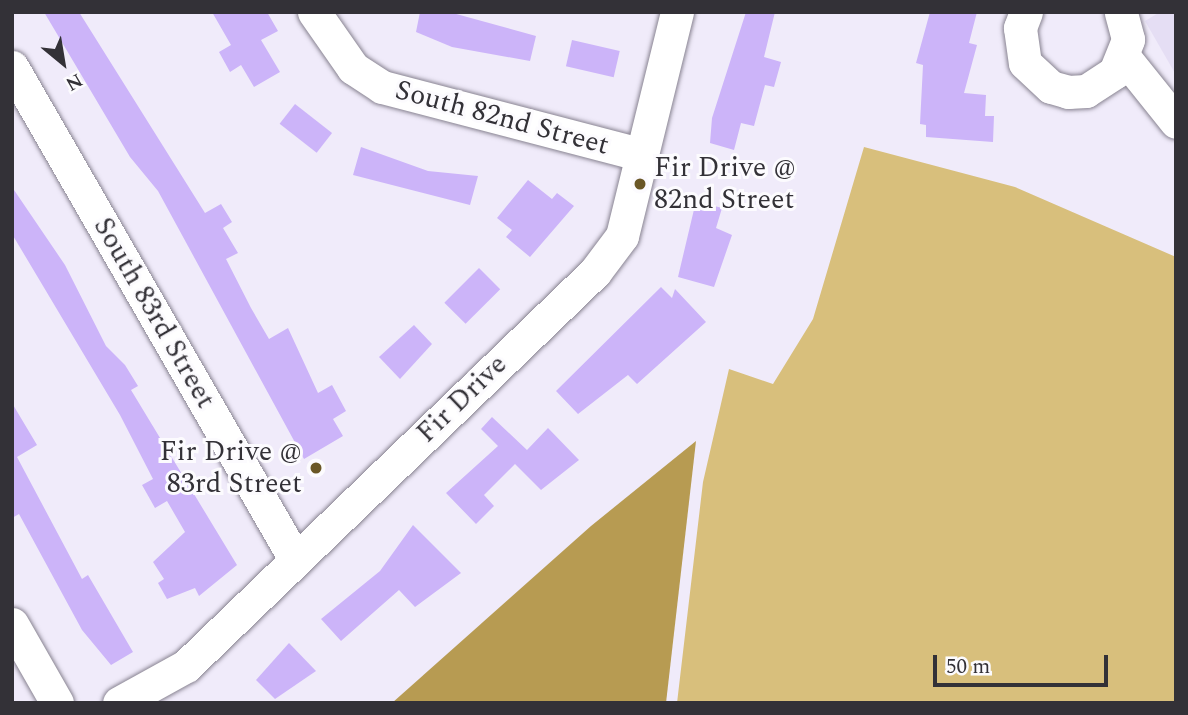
<!DOCTYPE html>
<html>
<head>
<meta charset="utf-8">
<style>
	body { margin:0 }
	#map { position:relative; width:1188px; height:715px; overflow:hidden; background:#f0ebfa; font-family:Spectral,serif }
	div>[style] { position:absolute }
	[style*='--x'] { left:calc(var(--x)*1px); top:calc(var(--y)*1px); width:calc(var(--w)*1px); rotate:calc(var(--a)*1deg) }
	.built>* { inset:0; background:#e5def4 }
	.green>* { inset:0; background:#d8bf7c }
	.water>* { inset:0; background:#b79b52 }
	.building>* { inset:0; background:#ccb4f9; transform-origin:0 0 }
	.roads { filter:drop-shadow(0 0 2px #888391) drop-shadow(0 0 2px #888391) }
	.minor>* { height:33px; margin:-16.5px; padding:0 16.5px; transform-origin:16.5px; border-radius:16.5px; background:#fff }
	.dots>* { width:19px; height:19px; translate:-50% -50%; box-sizing:border-box; border:4px solid #fcfbfe; border-radius:50% }
	span { translate:-50% -50%; white-space:nowrap; text-align:center; line-height:1.15; -webkit-text-stroke:6px #fcfbfe; paint-order:stroke }
	.street-label { font-size:28px; color:#333137 }
	.poi-label { font-size:28px; color:#333137 }
	.left { translate:0 -50%; text-align:left }
	.right { translate:-100% -50%; text-align:right }
	.frame { position:absolute; inset:0; border:14px solid #333137; pointer-events:none }
	.north { position:absolute; left:28px; top:28px; width:70px; height:70px; -webkit-text-stroke:5px #fcfbfe; paint-order:stroke; rotate:150deg; font-size:19px; font-weight:700; line-height:28px; text-align:center; color:#333137 }
	.north::after { content:''; display:block; margin:auto; width:24px; height:32px; background:#333137; clip-path:polygon(50% 0,100% 100%,50% 72%,0 100%) }
	.scale { position:absolute; left:933px; top:655px; width:175px; height:32px; box-sizing:border-box; border:4px solid #333137; border-top:0; padding-left:9px; font-size:21px; line-height:24px; white-space:nowrap; color:#333137; -webkit-text-stroke:5px #fcfbfe; paint-order:stroke }
</style>
</head>
<body>
<div id="map">
	<div class="built">
		<i style="clip-path:polygon(1160px 12px,1176px 12px,1176px 75px,1145px 21px)"></i>
	</div>
	<div class="green">
		<i style="clip-path:polygon(864px 147px,1015px 187px,1176px 257px,1176px 703px,677px 703px,703px 482px,729px 369px,773px 384px,813px 319px)"></i>
	</div>
	<div class="water">
		<i style="clip-path:polygon(696px 441px,666px 703px,392px 703px,591px 526px)"></i>
	</div>
	<div class="building">
		<i style="clip-path:polygon(44px 12px,79px 12px,205px 213px,221px 204px,232px 222px,223px 228px,238px 253px,226px 259px,251px 308px,269px 339px,288px 328px,318px 393px,332px 385px,346px 411px,333px 419px,343px 436px,304px 459px,158px 191px,130px 157px)"></i>
		<i style="clip-path:polygon(212px 12px,267px 12px,278px 31px,261px 40px,280px 72px,254px 87px,241px 65px,230px 72px,219px 52px,231px 45px)"></i>
		<i style="clip-path:polygon(420px 12px,449px 12px,536px 36px,530px 61px,452px 47px,416px 32px)"></i>
		<i style="clip-path:polygon(746px 12px,775px 12px,764px 57px,781px 62px,774px 87px,765px 85px,754px 126px,741px 123px,734px 150px,710px 143px,712px 118px)"></i>
		<i style="clip-path:polygon(930px 12px,977px 12px,969px 43px,977px 45px,964px 93px,986px 95px,985px 116px,994px 116px,993px 142px,926px 137px,926px 125px,920px 124px,923px 65px,916px 63px)"></i>
		<i style="left:572px;top:40px;width:49px;height:27px;rotate:13deg"></i>
		<i style="left:295px;top:104px;width:47px;height:25px;rotate:38deg"></i>
		<i style="clip-path:polygon(361px 147px,428px 171px,478px 176px,470px 205px,353px 175px)"></i>
		<i style="clip-path:polygon(528px 180px,552px 199px,557px 193px,574px 206px,530px 257px,506px 237px,512px 230px,497px 218px)"></i>
		<i style="clip-path:polygon(12px 187px,65px 265px,106px 346px,125px 365px,138px 386px,131px 390px,237px 565px,199px 596px,195px 588px,167px 599px,158px 583px,164px 579px,153px 562px,185px 532px,167px 501px,155px 508px,142px 485px,153px 479px,120px 415px,12px 234px)"></i>
		<i style="clip-path:polygon(696px 201px,722px 208px,716px 228px,732px 235px,714px 287px,678px 277px)"></i>
		<i style="left:479px;top:268px;width:30px;height:49px;rotate:45deg"></i>
		<i style="clip-path:polygon(661px 287px,672px 298px,675px 289px,706px 322px,637px 384px,628px 375px,578px 414px,556px 391px)"></i>
		<i style="clip-path:polygon(414px 325px,432px 344px,400px 379px,379px 357px)"></i>
		<i style="clip-path:polygon(12px 403px,37px 445px,17px 457px,82px 579px,88px 575px,133px 652px,111px 665px,82px 630px,19px 514px,12px 518px)"></i>
		<i style="clip-path:polygon(492px 417px,527px 450px,548px 428px,579px 460px,541px 490px,515px 464px,484px 495px,494px 506px,476px 524px,446px 493px,498px 446px,481px 429px)"></i>
		<i style="clip-path:polygon(413px 525px,461px 573px,415px 607px,399px 590px,341px 641px,321px 619px,380px 571px)"></i>
		<i style="clip-path:polygon(289px 643px,316px 671px,275px 699px,256px 680px)"></i>
	</div>
	<div class="roads">
		<div class="minor">
			<i style="--x:314;--y:12;--w:68;--a:55.1"></i>
			<i style="--x:353;--y:68;--w:35;--a:33"></i>
			<i style="--x:382;--y:87;--w:267;--a:14.6"></i>
			<i style="--x:1026;--y:12;--w:17;--a:111"></i>
			<i style="--x:1020;--y:28;--w:35;--a:82"></i>
			<i style="--x:1025;--y:63;--w:35;--a:43"></i>
			<i style="--x:1051;--y:87;--w:18;--a:16"></i>
			<i style="--x:1068;--y:92;--w:18;--a:-3"></i>
			<i style="--x:1086;--y:91;--w:35;--a:-33"></i>
			<i style="--x:1115;--y:72;--w:35;--a:-68"></i>
			<i style="--x:1128;--y:39;--w:28;--a:-105"></i>
			<i style="--x:1124;--y:57;--w:83;--a:51.3"></i>
			<i style="--x:12;--y:67;--w:568;--a:60.09"></i>
			<i style="--x:12;--y:624;--w:91;--a:60.3"></i>
			<i style="--x:119;--y:703;--w:77;--a:-28.9"></i>
			<i style="--x:186;--y:666;--w:568;--a:-43.93"></i>
			<i style="--x:595;--y:272;--w:45;--a:-53.1"></i>
			<i style="--x:622;--y:236;--w:231;--a:-76.2"></i>
		</div>
	</div>
	<div class="dots">
		<i style="left:640px;top:184px;background:#6a5726"></i>
		<i style="left:316px;top:468px;background:#6a5726"></i>
	</div>
	<div class="street-label">
		<span style="left:502px;top:118px;rotate:15deg">South 82nd Street</span>
		<span style="left:154px;top:313px;rotate:60deg">South 83rd Street</span>
		<span style="left:462px;top:399px;rotate:-44deg">Fir Drive</span>
	</div>
	<div class="poi-label">
		<span class="left" style="left:654px;top:184px">Fir Drive @<br>82nd Street</span>
		<span class="right" style="left:302px;top:468px">Fir Drive @<br>83rd Street</span>
	</div>
	<div class="frame"></div>
	<div class="north">N</div>
	<div class="scale">50 m</div>
</div>
</body>
</html>
